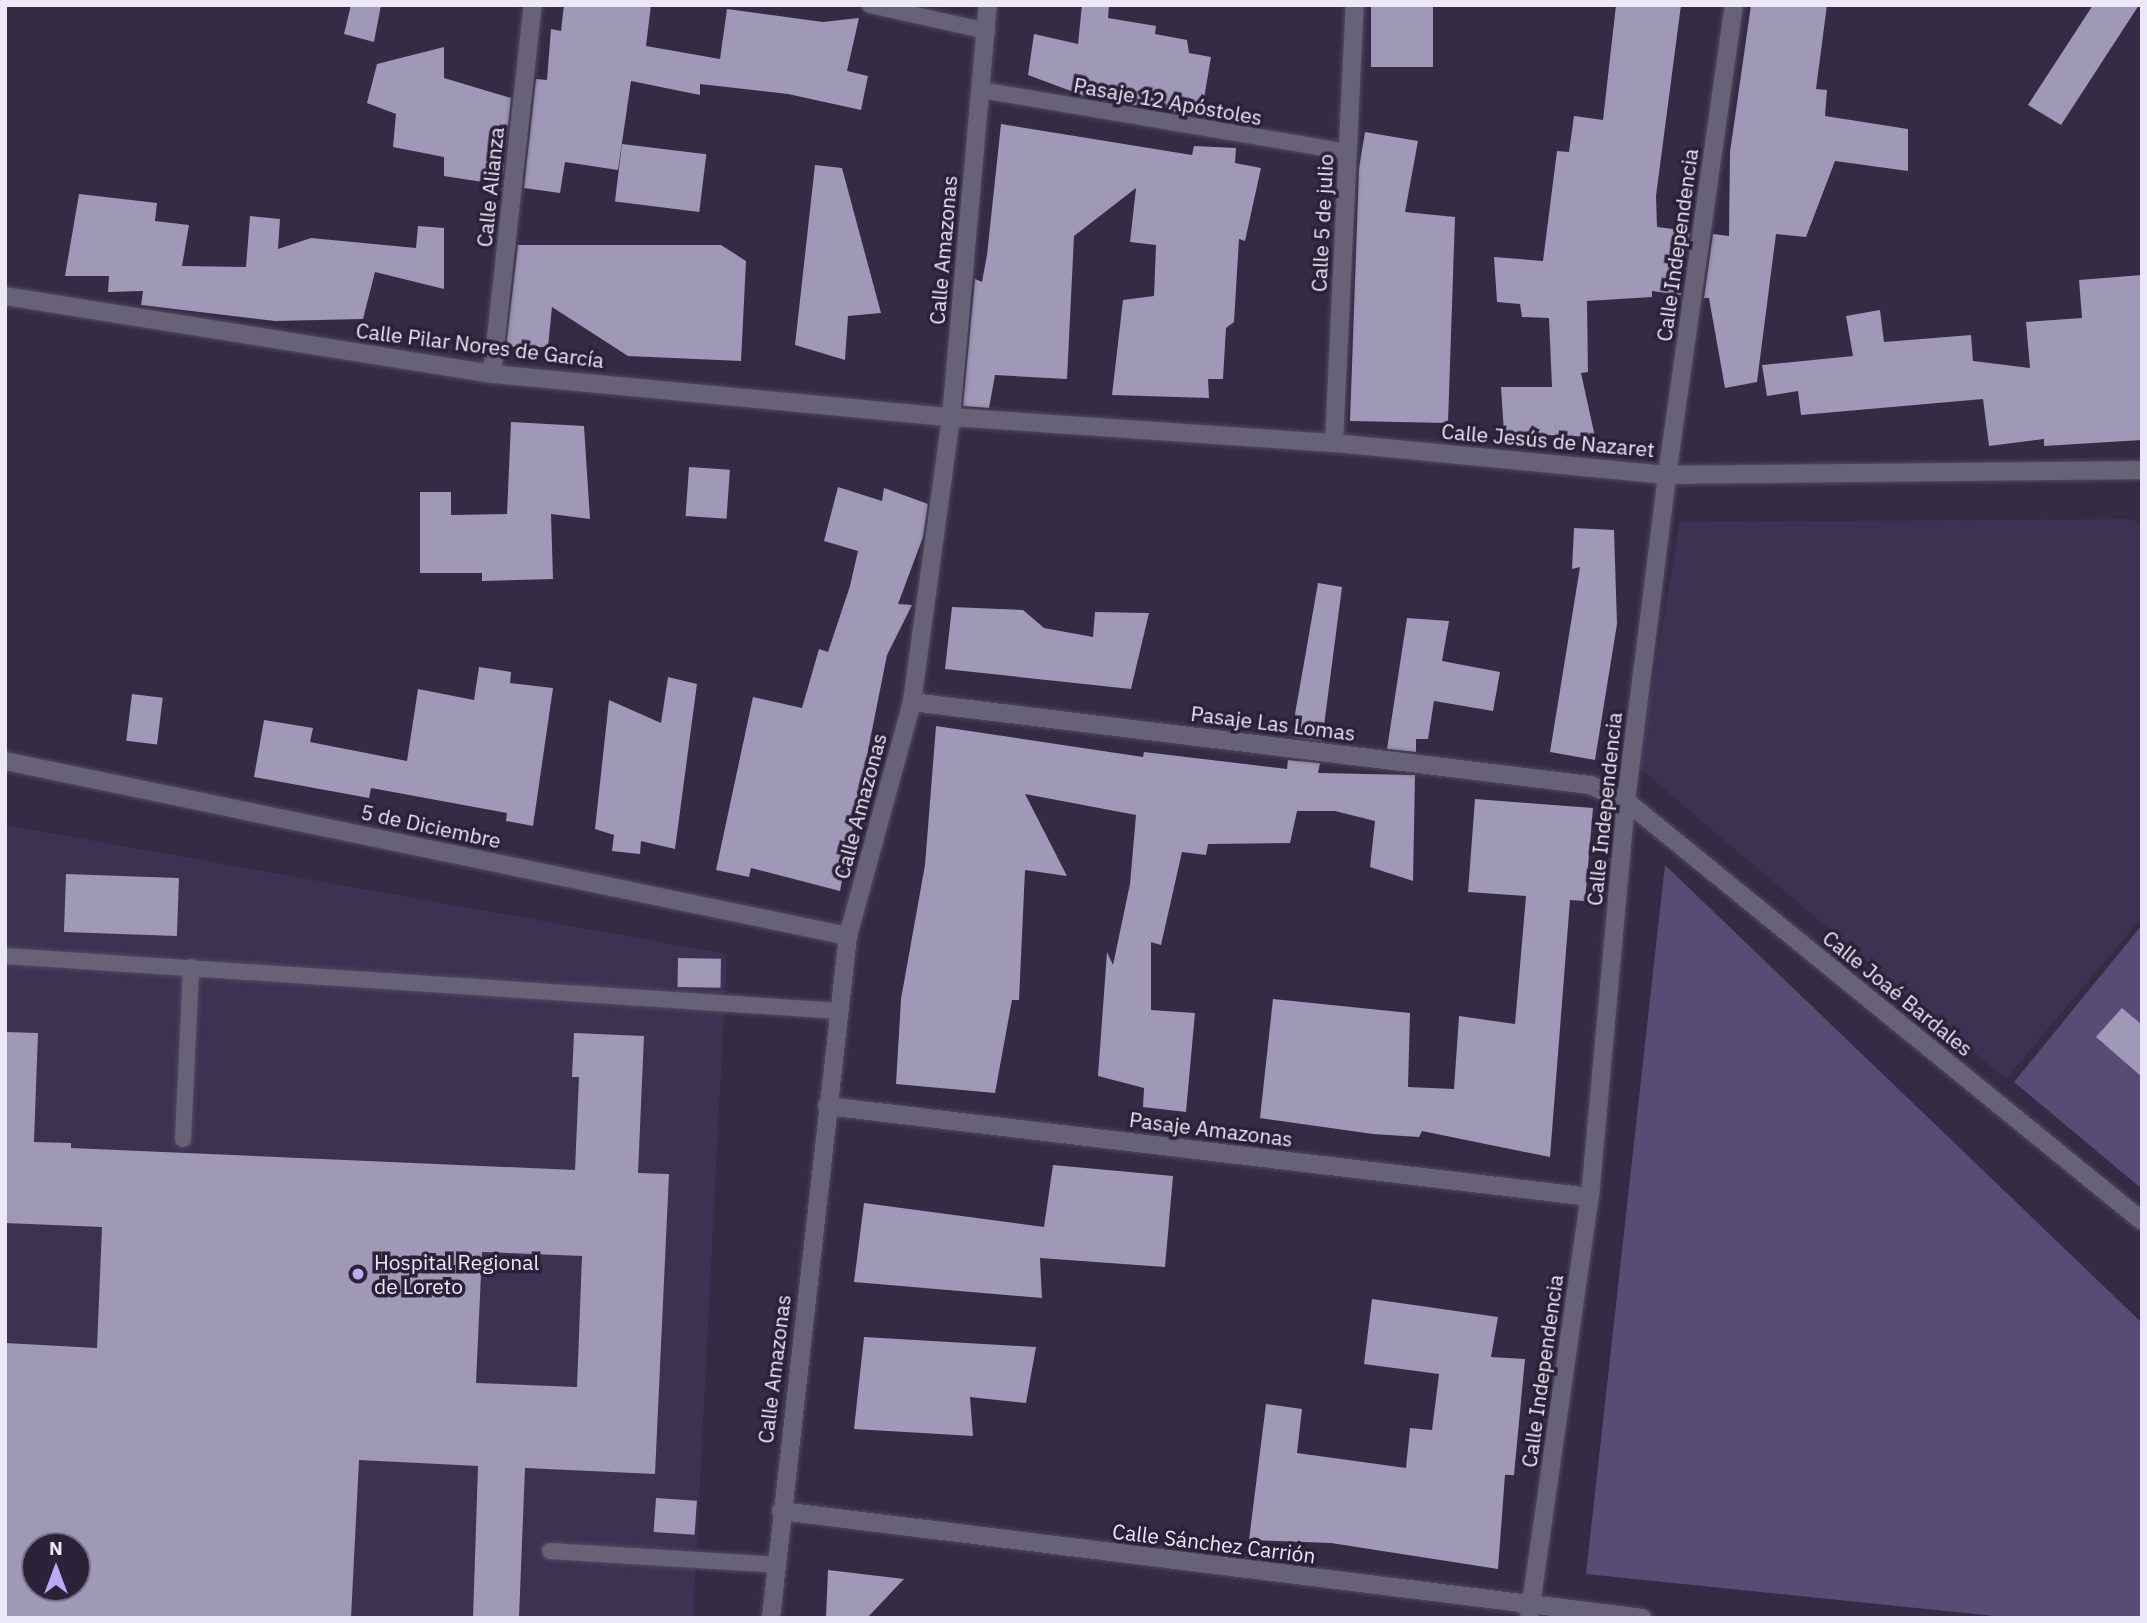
<!DOCTYPE html>
<html>
<head>
<meta charset="utf-8">
<style>
	body { margin:0 }
	#map { position:relative; width:2147px; height:1623px; overflow:hidden; background:#332c44; font-family:"IBM Plex Sans",sans-serif }
	div>[style] { position:absolute }
	[style*='--x'] { left:calc(var(--x)*1px); top:calc(var(--y)*1px); width:calc(var(--w)*1px); rotate:calc(var(--a)*1deg) }
	.built>* { inset:0; background:#3c3352 }
	.green>* { inset:0; background:#584c75 }
	.building>* { inset:0; background:#9f98b6; transform-origin:0 0 }
	.roads { filter:drop-shadow(0 0 2px #514a61) drop-shadow(0 0 2px #514a61) }
	.lane>* { height:16px; margin:-8px; padding:0 8px; transform-origin:8px; border-radius:8px; background:#676277 }
	.street>* { height:18px; margin:-9px; padding:0 9px; transform-origin:9px; border-radius:9px; background:#676277 }
	.dots>* { width:19px; height:19px; translate:-50% -50%; box-sizing:border-box; border:4px solid #292239; border-radius:50% }
	span { translate:-50% -50%; white-space:nowrap; text-align:center; line-height:1.15; -webkit-text-stroke:7px #292239; paint-order:stroke }
	.street-label { font-size:21px; color:#ece8f8 }
	.poi-label { font-size:21px; color:#ece8f8 }
	.left { translate:0 -50%; text-align:left }
	.frame { position:absolute; inset:0; border:7px solid #ece8f8; pointer-events:none }
	.north { position:absolute; left:21px; top:1532px; width:70px; height:70px; box-sizing:border-box; background:#292239; border:2px solid #777185; border-radius:50%; rotate:0deg; font-size:19px; font-weight:700; line-height:28px; text-align:center; color:#ece8f8 }
	.north::after { content:''; display:block; margin:auto; width:24px; height:32px; background:#bea9f4; clip-path:polygon(50% 0,100% 100%,50% 72%,0 100%) }
</style>
</head>
<body>
<div id="map">
	<div class="built">
		<i style="clip-path:polygon(2131px 519px,2142px 524px,2142px 917px,2006px 1079px,1638px 767px,1680px 522px)"></i>
		<i style="clip-path:polygon(evenodd,5px 825px,727px 954px,693px 1618px,5px 1618px,5px 825px,35px 1546px,77px 1546px,77px 1588px,35px 1588px,35px 1546px)"></i>
	</div>
	<div class="green">
		<i style="clip-path:polygon(1665px 865px,2142px 1323px,2142px 1618px,2014px 1618px,1586px 1574px)"></i>
		<i style="clip-path:polygon(2142px 925px,2142px 1189px,2014px 1082px)"></i>
	</div>
	<div class="building">
		<i style="clip-path:polygon(351px 5px,381px 5px,374px 42px,344px 34px)"></i>
		<i style="clip-path:polygon(564px 5px,651px 5px,646px 46px,720px 59px,727px 9px,823px 22px,859px 18px,847px 71px,868px 76px,861px 110px,788px 94px,700px 84px,700px 95px,631px 81px,618px 170px,565px 162px,560px 193px,524px 188px,536px 79px,547px 80px,551px 29px,561px 31px)"></i>
		<i style="clip-path:polygon(1082px 5px,1109px 5px,1108px 18px,1156px 26px,1155px 34px,1187px 40px,1189px 53px,1211px 57px,1201px 116px,1087px 97px,1028px 75px,1034px 34px,1078px 44px)"></i>
		<i style="left:1371px;top:5px;width:62px;height:62px"></i>
		<i style="clip-path:polygon(1616px 5px,1681px 5px,1656px 196px,1657px 227px,1690px 231px,1681px 295px,1652px 291px,1652px 297px,1587px 301px,1588px 372px,1581px 373px,1595px 437px,1504px 433px,1501px 387px,1552px 387px,1549px 318px,1522px 317px,1520px 304px,1497px 302px,1494px 257px,1543px 261px,1557px 151px,1569px 152px,1574px 116px,1603px 120px)"></i>
		<i style="clip-path:polygon(1751px 5px,1827px 5px,1816px 89px,1827px 90px,1825px 116px,1908px 129px,1908px 171px,1835px 161px,1806px 237px,1776px 234px,1757px 382px,1725px 388px,1709px 298px,1704px 298px,1713px 234px,1729px 236px,1730px 152px)"></i>
		<i style="clip-path:polygon(2093px 5px,2139px 5px,2061px 125px,2028px 105px)"></i>
		<i style="clip-path:polygon(444px 47px,444px 78px,511px 98px,502px 185px,444px 176px,444px 157px,393px 147px,396px 114px,367px 103px,377px 64px)"></i>
		<i style="clip-path:polygon(1001px 124px,1192px 155px,1194px 146px,1236px 148px,1235px 163px,1261px 168px,1245px 241px,1239px 239px,1234px 322px,1226px 328px,1223px 379px,1208px 379px,1209px 398px,1112px 395px,1123px 300px,1154px 296px,1156px 245px,1130px 242px,1136px 188px,1074px 236px,1067px 379px,995px 375px,989px 408px,963px 406px,975px 279px,982px 282px,987px 255px)"></i>
		<i style="clip-path:polygon(1365px 132px,1418px 141px,1405px 212px,1455px 217px,1448px 423px,1350px 421px,1359px 168px)"></i>
		<i style="left:622px;top:144px;width:85px;height:58px;rotate:7deg"></i>
		<i style="clip-path:polygon(815px 165px,842px 168px,881px 313px,848px 316px,845px 360px,795px 345px)"></i>
		<i style="clip-path:polygon(79px 194px,157px 203px,155px 221px,189px 225px,182px 266px,246px 267px,250px 216px,280px 219px,278px 249px,311px 238px,416px 248px,418px 226px,444px 228px,444px 289px,375px 272px,363px 319px,275px 321px,141px 305px,143px 291px,108px 292px,109px 276px,65px 276px)"></i>
		<i style="clip-path:polygon(518px 245px,721px 245px,746px 261px,741px 361px,628px 356px,552px 307px,548px 347px,506px 347px)"></i>
		<i style="clip-path:polygon(2142px 275px,2142px 440px,2044px 446px,2044px 439px,1989px 446px,1983px 399px,1801px 415px,1798px 391px,1767px 396px,1762px 365px,1853px 356px,1846px 316px,1880px 310px,1884px 342px,1971px 335px,1973px 361px,2030px 368px,2026px 322px,2082px 318px,2079px 280px)"></i>
		<i style="clip-path:polygon(511px 422px,584px 426px,590px 519px,551px 514px,553px 579px,482px 581px,482px 573px,420px 573px,420px 492px,451px 492px,451px 515px,507px 514px)"></i>
		<i style="left:689px;top:467px;width:41px;height:49px;rotate:4deg"></i>
		<i style="clip-path:polygon(838px 487px,882px 501px,884px 488px,928px 504px,923px 537px,898px 604px,912px 605px,887px 655px,840px 891px,751px 868px,749px 877px,716px 870px,753px 697px,802px 708px,819px 649px,828px 652px,850px 586px,858px 551px,824px 541px)"></i>
		<i style="clip-path:polygon(1574px 528px,1614px 530px,1617px 624px,1595px 760px,1550px 752px,1580px 567px,1572px 569px)"></i>
		<i style="clip-path:polygon(1318px 583px,1342px 587px,1322px 741px,1291px 737px)"></i>
		<i style="clip-path:polygon(952px 607px,1023px 610px,1044px 628px,1093px 637px,1095px 612px,1149px 613px,1131px 689px,945px 669px)"></i>
		<i style="clip-path:polygon(1407px 618px,1449px 621px,1442px 661px,1500px 672px,1493px 711px,1434px 701px,1428px 739px,1416px 739px,1416px 752px,1387px 749px)"></i>
		<i style="clip-path:polygon(479px 667px,511px 672px,510px 683px,553px 688px,533px 826px,506px 821px,507px 813px,371px 788px,369px 798px,254px 777px,264px 720px,313px 728px,310px 742px,407px 761px,418px 689px,474px 700px)"></i>
		<i style="clip-path:polygon(668px 677px,697px 684px,675px 849px,641px 841px,640px 854px,612px 851px,614px 835px,595px 829px,609px 700px,661px 723px)"></i>
		<i style="left:132px;top:694px;width:31px;height:47px;rotate:7deg"></i>
		<i style="clip-path:polygon(936px 726px,1143px 757px,1144px 752px,1287px 769px,1288px 760px,1320px 763px,1318px 773px,1415px 775px,1413px 881px,1370px 867px,1375px 821px,1335px 811px,1297px 811px,1290px 843px,1208px 844px,1206px 855px,1182px 852px,1161px 945px,1151px 942px,1151px 1010px,1195px 1013px,1186px 1112px,1143px 1107px,1144px 1088px,1098px 1076px,1107px 952px,1113px 965px,1130px 884px,1136px 815px,1025px 794px,1067px 876px,1025px 870px,1019px 1000px,1012px 1000px,995px 1093px,896px 1084px,901px 999px,925px 865px)"></i>
		<i style="clip-path:polygon(1475px 799px,1593px 808px,1585px 901px,1570px 900px,1550px 1157px,1422px 1131px,1419px 1137px,1373px 1134px,1260px 1118px,1273px 999px,1410px 1013px,1408px 1087px,1454px 1089px,1459px 1016px,1515px 1024px,1526px 896px,1468px 892px)"></i>
		<i style="left:66px;top:874px;width:113px;height:58px;rotate:2deg"></i>
		<i style="left:678px;top:958px;width:43px;height:29px;rotate:1deg"></i>
		<i style="clip-path:polygon(2122px 1008px,2142px 1025px,2142px 1077px,2096px 1037px)"></i>
		<i style="clip-path:polygon(evenodd,5px 1032px,38px 1033px,34px 1142px,71px 1143px,71px 1148px,575px 1170px,579px 1077px,572px 1077px,574px 1033px,644px 1036px,638px 1173px,669px 1174px,655px 1474px,525px 1468px,519px 1618px,473px 1618px,478px 1466px,359px 1460px,351px 1618px,5px 1618px,5px 1343px,97px 1348px,102px 1227px,5px 1223px,5px 1032px,482px 1252px,582px 1256px,577px 1387px,476px 1383px,482px 1252px,5px 1032px,35px 1546px,77px 1546px,77px 1588px,35px 1588px,35px 1546px)"></i>
		<i style="clip-path:polygon(1053px 1165px,1173px 1176px,1165px 1267px,1040px 1258px,1042px 1298px,854px 1282px,864px 1203px,1044px 1227px)"></i>
		<i style="clip-path:polygon(1372px 1299px,1498px 1317px,1491px 1357px,1525px 1359px,1514px 1475px,1505px 1475px,1498px 1569px,1331px 1543px,1249px 1540px,1266px 1404px,1302px 1409px,1297px 1453px,1406px 1468px,1410px 1428px,1432px 1430px,1439px 1374px,1364px 1364px)"></i>
		<i style="clip-path:polygon(864px 1337px,1036px 1347px,1026px 1403px,970px 1397px,973px 1436px,854px 1429px)"></i>
		<i style="left:656px;top:1498px;width:41px;height:34px;rotate:4deg"></i>
		<i style="clip-path:polygon(828px 1570px,904px 1579px,867px 1618px,826px 1618px)"></i>
	</div>
	<div class="roads">
		<div class="lane">
			<i style="--x:870;--y:5;--w:120;--a:12.5"></i>
			<i style="--x:981;--y:90;--w:372;--a:9.6"></i>
			<i style="--x:5;--y:956;--w:836;--a:3.77"></i>
			<i style="--x:183;--y:1139;--w:172;--a:-87.3"></i>
			<i style="--x:550;--y:1551;--w:226;--a:3.5"></i>
		</div>
		<div class="street">
			<i style="--x:5;--y:296;--w:493;--a:9.1"></i>
			<i style="--x:492;--y:374;--w:461;--a:5.4"></i>
			<i style="--x:951;--y:417;--w:384;--a:3.9"></i>
			<i style="--x:1334;--y:443;--w:335;--a:5.5"></i>
			<i style="--x:1667;--y:475;--w:475;--a:-0.6"></i>
			<i style="--x:492;--y:374;--w:371;--a:-83.7"></i>
			<i style="--x:1334;--y:443;--w:439;--a:-87.3"></i>
			<i style="--x:912;--y:702;--w:683;--a:6.98"></i>
			<i style="--x:1590;--y:785;--w:39;--a:24"></i>
			<i style="--x:1626;--y:801;--w:665;--a:39.14"></i>
			<i style="--x:5;--y:761;--w:861;--a:11.73"></i>
			<i style="--x:827;--y:1106;--w:768;--a:6.8"></i>
			<i style="--x:781;--y:1511;--w:868;--a:7.08"></i>
			<i style="--x:771;--y:1618;--w:686;--a:-83.56"></i>
			<i style="--x:848;--y:936;--w:243;--a:-74.7"></i>
			<i style="--x:912;--y:702;--w:288;--a:-82.2"></i>
			<i style="--x:951;--y:417;--w:414;--a:-84.9"></i>
			<i style="--x:1529;--y:1618;--w:425;--a:-81.8"></i>
			<i style="--x:1590;--y:1197;--w:398;--a:-84.8"></i>
			<i style="--x:1626;--y:801;--w:329;--a:-82.8"></i>
			<i style="--x:1667;--y:475;--w:475;--a:-81.9"></i>
		</div>
	</div>
	<div class="dots">
		<i style="left:358px;top:1274px;background:#bea9f4"></i>
	</div>
	<div class="street-label">
		<span style="left:1168px;top:101px;rotate:10deg">Pasaje 12 Apóstoles</span>
		<span style="left:490px;top:187px;rotate:-84deg">Calle Alianza</span>
		<span style="left:1322px;top:223px;rotate:-87deg">Calle 5 de julio</span>
		<span style="left:1677px;top:245px;rotate:-82deg">Calle Independencia</span>
		<span style="left:943px;top:250px;rotate:-85deg">Calle Amazonas</span>
		<span style="left:480px;top:345px;rotate:7deg">Calle Pilar Nores de García</span>
		<span style="left:1548px;top:440px;rotate:5deg">Calle Jesús de Nazaret</span>
		<span style="left:1273px;top:723px;rotate:7deg">Pasaje Las Lomas</span>
		<span style="left:860px;top:806px;rotate:-75deg">Calle Amazonas</span>
		<span style="left:1604px;top:809px;rotate:-84deg">Calle Independencia</span>
		<span style="left:431px;top:826px;rotate:12deg">5 de Diciembre</span>
		<span style="left:1898px;top:993px;rotate:39deg">Calle Joaé Bardales</span>
		<span style="left:1211px;top:1129px;rotate:7deg">Pasaje Amazonas</span>
		<span style="left:774px;top:1369px;rotate:-83deg">Calle Amazonas</span>
		<span style="left:1542px;top:1371px;rotate:-82deg">Calle Independencia</span>
		<span style="left:1214px;top:1543px;rotate:7deg">Calle Sánchez Carrión</span>
	</div>
	<div class="poi-label">
		<span class="left" style="left:374px;top:1274px">Hospital Regional<br>de Loreto</span>
	</div>
	<div class="frame"></div>
	<div class="north">N</div>
</div>
</body>
</html>
